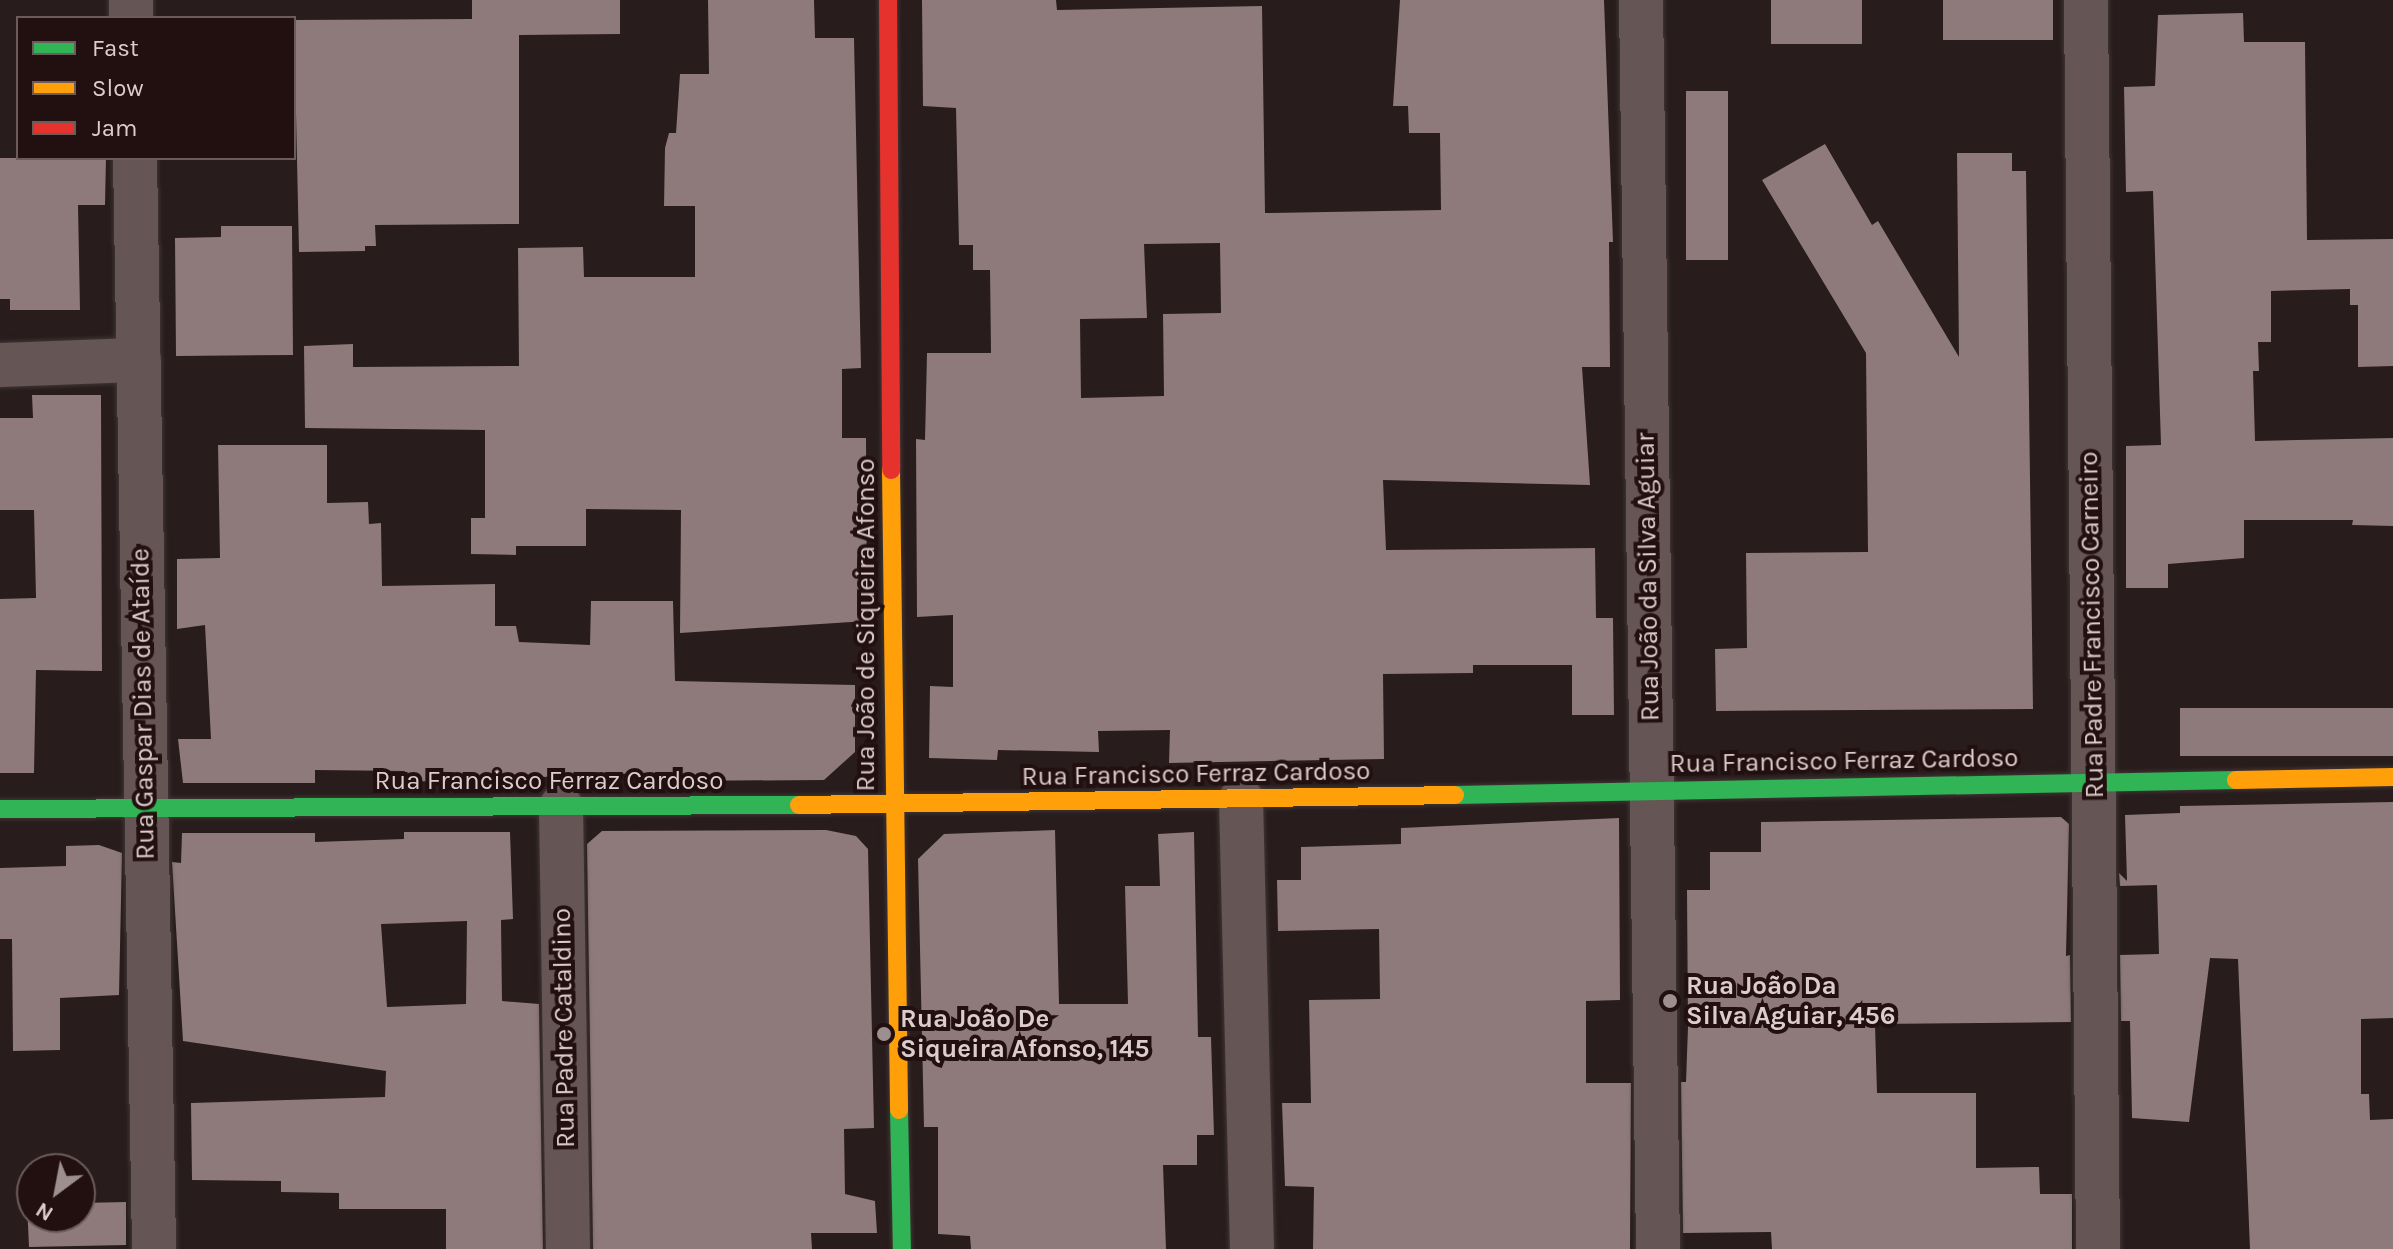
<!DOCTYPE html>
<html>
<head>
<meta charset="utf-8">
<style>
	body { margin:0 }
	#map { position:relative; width:2393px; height:1249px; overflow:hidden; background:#281c1c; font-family:Karla,sans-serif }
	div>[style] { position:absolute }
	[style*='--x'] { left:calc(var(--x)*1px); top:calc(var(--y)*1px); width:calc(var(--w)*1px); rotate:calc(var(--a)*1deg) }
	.building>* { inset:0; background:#8e7a7a; transform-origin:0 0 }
	.roads { filter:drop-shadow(0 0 2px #403636) drop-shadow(0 0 2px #403636) }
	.street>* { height:44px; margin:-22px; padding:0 22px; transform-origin:22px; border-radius:22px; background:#655 }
	.fast>* { height:18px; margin:-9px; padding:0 9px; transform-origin:9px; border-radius:9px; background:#30b455 }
	.slow>* { height:18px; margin:-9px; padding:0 9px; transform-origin:9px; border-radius:9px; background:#ff9f0a }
	.jam>* { height:18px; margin:-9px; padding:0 9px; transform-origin:9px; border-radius:9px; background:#e5322d }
	.dots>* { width:22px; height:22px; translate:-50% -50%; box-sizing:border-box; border:4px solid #220f0f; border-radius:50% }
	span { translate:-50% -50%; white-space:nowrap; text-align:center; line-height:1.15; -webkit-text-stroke:8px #220f0f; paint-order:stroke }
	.street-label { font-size:26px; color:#dccdcd }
	.poi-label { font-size:26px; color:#dccdcd; font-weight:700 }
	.left { translate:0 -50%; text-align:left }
	.legend { position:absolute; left:16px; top:16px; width:280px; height:144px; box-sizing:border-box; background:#220f0f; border:2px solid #6c5b5b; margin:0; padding:10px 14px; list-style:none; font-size:24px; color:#dccdcd }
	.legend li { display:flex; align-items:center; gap:16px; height:40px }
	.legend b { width:40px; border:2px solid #6c5b5b }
	.north { position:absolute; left:16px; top:1153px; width:80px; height:80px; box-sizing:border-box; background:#220f0f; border:2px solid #6c5b5b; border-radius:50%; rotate:212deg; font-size:22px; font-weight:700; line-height:32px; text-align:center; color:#dccdcd }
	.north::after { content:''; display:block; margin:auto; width:28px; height:36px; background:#9d8f8f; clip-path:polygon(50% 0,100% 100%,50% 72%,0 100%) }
</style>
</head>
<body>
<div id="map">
	<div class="building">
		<i style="clip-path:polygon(472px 0,620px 0,620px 34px,519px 35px,519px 224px,375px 225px,376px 246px,365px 246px,365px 251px,299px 252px,294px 20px,472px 19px)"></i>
		<i style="clip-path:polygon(708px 0,814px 0,815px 38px,854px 38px,861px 368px,842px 369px,842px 438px,866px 438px,867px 621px,680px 633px,681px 510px,586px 509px,586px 546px,516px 546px,516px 555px,471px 554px,471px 518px,485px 518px,485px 430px,305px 428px,304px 346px,353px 344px,353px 367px,519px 366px,518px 248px,583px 247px,584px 277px,695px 277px,695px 206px,664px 206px,665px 148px,669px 133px,676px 133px,680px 74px,709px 74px)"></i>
		<i style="clip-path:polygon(evenodd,922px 0,1056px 0,1057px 10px,1262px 6px,1265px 213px,1441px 210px,1440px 133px,1409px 133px,1408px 106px,1393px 106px,1400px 0,1604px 0,1613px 242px,1609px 242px,1610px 367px,1582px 367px,1590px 485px,1383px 480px,1386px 550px,1595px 548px,1596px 618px,1613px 618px,1614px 715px,1572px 715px,1572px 665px,1473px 665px,1473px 673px,1383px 674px,1384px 759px,1169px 763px,1170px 730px,1098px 731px,1099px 752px,998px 750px,997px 760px,929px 758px,930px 686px,953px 687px,953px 615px,917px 617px,916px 439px,925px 440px,927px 353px,991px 353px,990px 270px,973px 270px,973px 245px,959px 245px,956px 108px,923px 106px,922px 0,1220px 243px,1221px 313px,1163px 314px,1164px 396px,1081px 398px,1080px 319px,1147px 318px,1144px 244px,1220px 243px)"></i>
		<i style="left:1771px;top:0;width:91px;height:44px"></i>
		<i style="left:1943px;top:0;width:110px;height:40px"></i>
		<i style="clip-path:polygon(2243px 13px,2244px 42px,2305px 42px,2307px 240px,2393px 239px,2393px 366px,2358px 367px,2358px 305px,2350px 305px,2350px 289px,2271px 291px,2271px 342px,2258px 342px,2259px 371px,2253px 371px,2255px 441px,2393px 438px,2393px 526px,2352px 525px,2353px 520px,2244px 520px,2244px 558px,2168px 564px,2168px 588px,2126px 588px,2126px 446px,2161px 445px,2153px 191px,2126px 192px,2124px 87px,2155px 86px,2158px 15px)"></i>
		<i style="left:1686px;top:91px;width:42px;height:169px"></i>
		<i style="clip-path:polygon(1825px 144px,1872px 225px,1878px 221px,1959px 357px,1957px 153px,2012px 153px,2012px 171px,2026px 171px,2033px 709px,1716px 711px,1715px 649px,1747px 648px,1746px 553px,1868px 552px,1866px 353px,1762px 180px)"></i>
		<i style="clip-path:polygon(0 158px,106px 158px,105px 205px,78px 205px,80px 310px,10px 310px,10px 299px,0 299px)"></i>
		<i style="clip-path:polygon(221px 226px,292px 226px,293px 355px,176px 356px,175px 238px,221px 237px)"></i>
		<i style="clip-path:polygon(32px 395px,101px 395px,102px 671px,36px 670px,34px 773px,0 773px,0 599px,36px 598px,34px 510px,0 510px,0 418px,33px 418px)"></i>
		<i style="clip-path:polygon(218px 445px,327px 445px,327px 503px,368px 502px,369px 524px,381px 523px,382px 586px,495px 584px,495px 626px,516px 626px,519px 642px,590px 645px,591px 601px,673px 601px,675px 681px,855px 685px,855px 752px,824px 780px,662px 781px,673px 772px,405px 782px,405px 771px,315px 770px,315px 783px,183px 783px,178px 739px,211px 739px,205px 625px,177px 629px,177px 559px,220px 558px)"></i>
		<i style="left:2180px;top:708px;width:213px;height:48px"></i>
		<i style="clip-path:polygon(2393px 802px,2393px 1018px,2361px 1019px,2361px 1094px,2369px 1094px,2370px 1120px,2393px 1119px,2393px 1249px,2250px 1249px,2238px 959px,2210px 958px,2189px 1122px,2132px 1118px,2130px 1021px,2121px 1021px,2120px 955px,2159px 954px,2157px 885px,2120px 886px,2119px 873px,2127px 881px,2125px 815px,2180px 813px,2180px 806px)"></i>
		<i style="clip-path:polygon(2061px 817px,2069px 824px,2066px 956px,2070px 955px,2071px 1022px,1875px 1024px,1877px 1093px,1976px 1093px,1976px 1168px,2039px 1167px,2040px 1194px,2072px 1194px,2072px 1249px,1772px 1249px,1771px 1232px,1683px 1233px,1681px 1082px,1686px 1082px,1688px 1027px,1687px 890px,1710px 890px,1710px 852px,1761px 852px,1761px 822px)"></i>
		<i style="clip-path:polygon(1619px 818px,1620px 1000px,1586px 1001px,1586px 1083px,1631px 1083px,1630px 1249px,1313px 1249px,1314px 1187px,1285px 1186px,1282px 1103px,1311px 1103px,1309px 1000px,1380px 999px,1379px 929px,1278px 931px,1277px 880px,1301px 880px,1301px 847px,1401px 844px,1401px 828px)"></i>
		<i style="clip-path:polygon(826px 830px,856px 836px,868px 849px,874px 1128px,844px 1129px,845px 1194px,875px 1201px,877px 1233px,811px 1233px,812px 1249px,593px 1249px,587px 844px,602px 831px)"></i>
		<i style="clip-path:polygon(1055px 830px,1059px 1004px,1128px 1004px,1125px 886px,1160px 886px,1158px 834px,1194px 832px,1198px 1037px,1211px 1037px,1214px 1135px,1197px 1135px,1197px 1165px,1163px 1165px,1166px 1249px,971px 1249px,970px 1236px,938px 1234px,938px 1127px,924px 1127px,918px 859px,944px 834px)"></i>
		<i style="clip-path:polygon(evenodd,404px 832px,510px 832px,513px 919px,501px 920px,502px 1001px,539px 1004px,543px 1249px,446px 1249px,446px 1209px,339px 1209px,339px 1193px,281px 1192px,281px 1181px,192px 1180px,191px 1103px,385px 1097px,386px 1071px,183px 1041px,172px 862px,181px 863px,182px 833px,315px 833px,315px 842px,404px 839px,404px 832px,467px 921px,466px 1004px,387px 1007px,381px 924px,467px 921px)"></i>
		<i style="clip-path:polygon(99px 845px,122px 853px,119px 995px,60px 998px,60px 1050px,13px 1051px,12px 939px,0 939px,0 868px,66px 866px,66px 846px)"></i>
		<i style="clip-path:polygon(126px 1202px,126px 1245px,29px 1247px,27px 1203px,32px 1203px,32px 1217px,80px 1217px,80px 1203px)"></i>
	</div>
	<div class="roads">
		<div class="street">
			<i style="--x:131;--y:0;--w:18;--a:90"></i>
			<i style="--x:1641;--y:0;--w:1249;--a:89.22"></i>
			<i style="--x:2086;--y:0;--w:1249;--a:89.45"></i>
			<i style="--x:135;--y:158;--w:1091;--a:89"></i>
			<i style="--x:0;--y:365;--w:139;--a:-2.1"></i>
			<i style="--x:1241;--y:799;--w:450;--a:88.6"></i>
			<i style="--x:561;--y:807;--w:442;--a:89.1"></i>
		</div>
		<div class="fast">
			<i style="--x:1455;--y:795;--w:781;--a:-1.1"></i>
			<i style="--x:0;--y:809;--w:799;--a:-0.29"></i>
			<i style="--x:899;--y:1110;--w:139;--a:88.8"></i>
		</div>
		<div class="slow">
			<i style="--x:891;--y:470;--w:640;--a:89.28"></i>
			<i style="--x:2236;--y:780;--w:157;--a:-1.1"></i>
			<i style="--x:799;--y:805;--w:656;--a:-0.87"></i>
		</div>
		<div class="jam">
			<i style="--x:888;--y:0;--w:470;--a:89.6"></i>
		</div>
	</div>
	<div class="dots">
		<i style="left:1670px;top:1001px;background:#9d8f8f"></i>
		<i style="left:884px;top:1034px;background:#9d8f8f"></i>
	</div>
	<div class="street-label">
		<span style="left:1648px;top:577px;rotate:-91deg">Rua João da Silva Aguiar</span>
		<span style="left:866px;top:625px;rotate:-90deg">Rua João de Siqueira Afonso</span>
		<span style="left:2092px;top:625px;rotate:-91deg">Rua Padre Francisco Carneiro</span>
		<span style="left:143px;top:704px;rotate:-91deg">Rua Gaspar Dias de Ataíde</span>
		<span style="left:1844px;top:761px;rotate:-1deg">Rua Francisco Ferraz Cardoso</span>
		<span style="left:1196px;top:774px;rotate:-1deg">Rua Francisco Ferraz Cardoso</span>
		<span style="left:549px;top:781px">Rua Francisco Ferraz Cardoso</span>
		<span style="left:564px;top:1028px;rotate:-91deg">Rua Padre Cataldino</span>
	</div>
	<div class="poi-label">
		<span class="left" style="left:1686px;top:1001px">Rua João Da<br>Silva Aguiar, 456</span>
		<span class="left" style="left:900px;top:1034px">Rua João De<br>Siqueira Afonso, 145</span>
	</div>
	<ul class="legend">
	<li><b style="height:10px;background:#30b455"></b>Fast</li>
	<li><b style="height:10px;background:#ff9f0a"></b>Slow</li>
	<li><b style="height:10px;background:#e5322d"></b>Jam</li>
	</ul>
	<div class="north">N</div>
</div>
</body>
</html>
